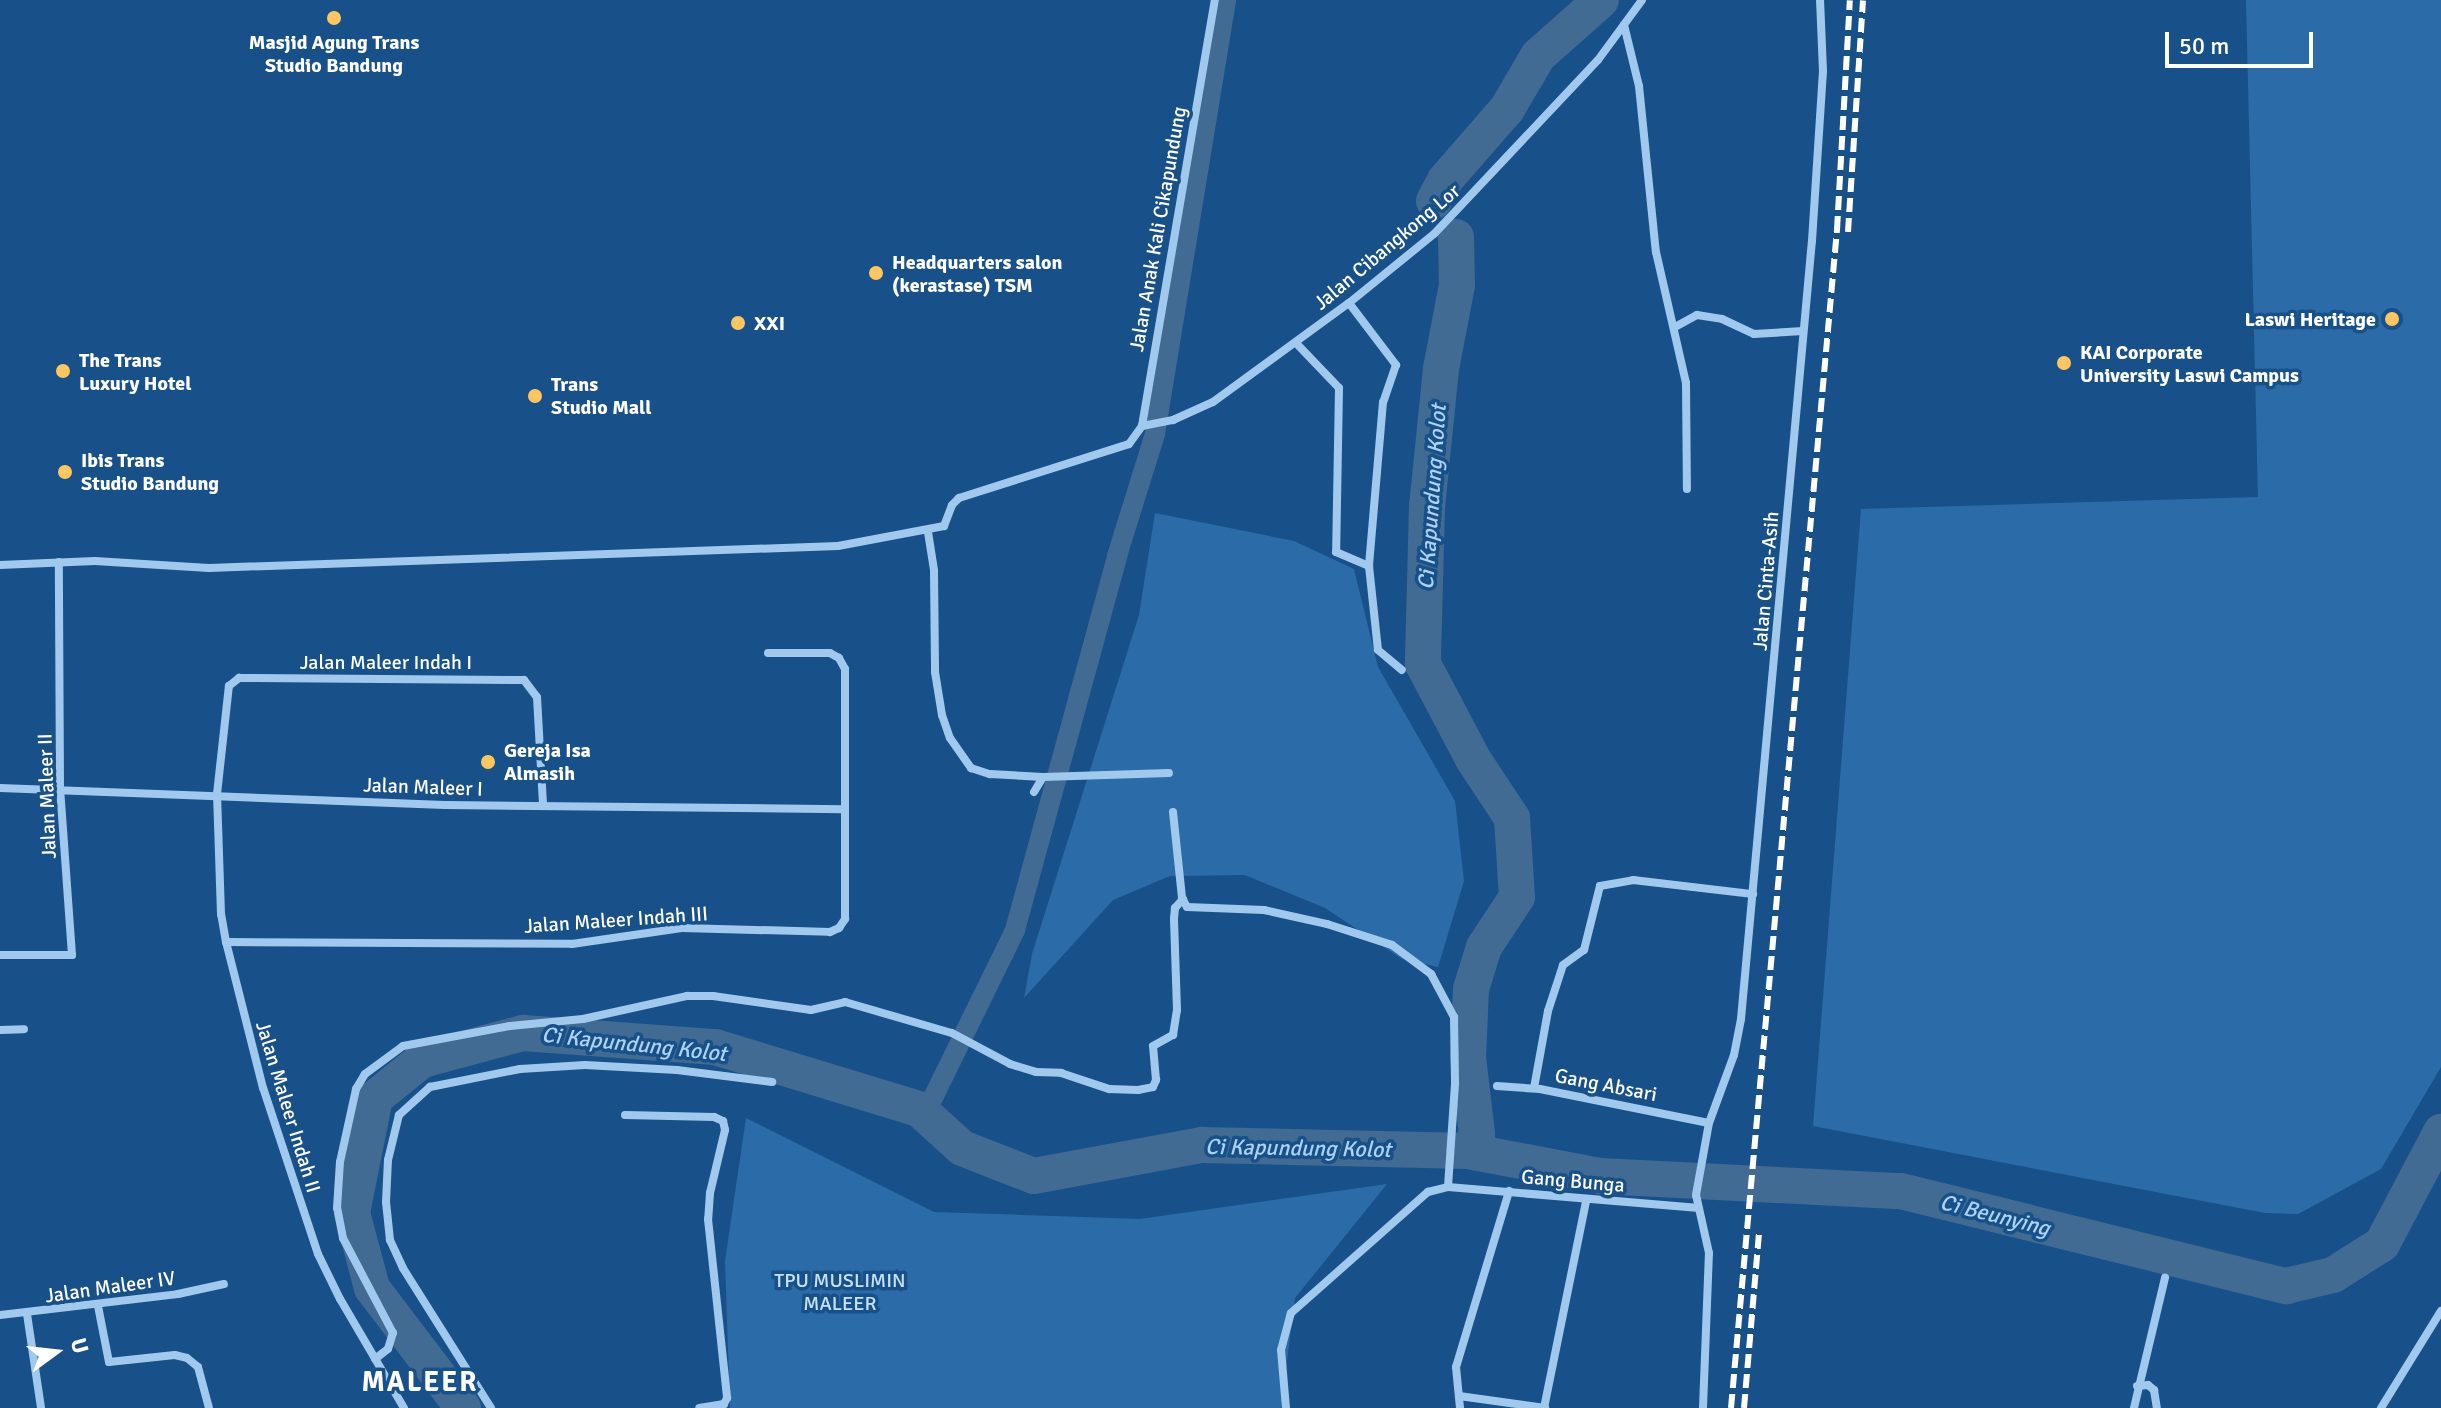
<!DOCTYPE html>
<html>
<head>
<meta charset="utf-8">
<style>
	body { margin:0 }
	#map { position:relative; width:2441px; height:1408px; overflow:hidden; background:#18518a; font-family:Signika,sans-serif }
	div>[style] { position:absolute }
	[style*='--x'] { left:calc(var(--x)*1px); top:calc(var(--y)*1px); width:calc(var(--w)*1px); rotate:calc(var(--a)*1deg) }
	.green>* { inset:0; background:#2b6ca8 }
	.canal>* { height:20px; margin:-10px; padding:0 10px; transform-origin:10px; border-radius:10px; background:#426b94 }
	.river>* { height:36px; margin:-18px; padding:0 18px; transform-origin:18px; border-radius:18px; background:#426b94 }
	.minor>* { height:8px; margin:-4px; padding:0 4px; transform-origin:4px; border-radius:4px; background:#a1c9ee }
	.rail>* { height:6px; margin-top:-3px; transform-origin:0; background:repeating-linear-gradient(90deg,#fff 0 14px,transparent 0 20px) }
	.dots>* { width:22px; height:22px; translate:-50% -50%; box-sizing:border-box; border:4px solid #18518a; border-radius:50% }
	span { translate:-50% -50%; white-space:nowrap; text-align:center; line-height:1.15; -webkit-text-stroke:7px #18518a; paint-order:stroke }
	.poi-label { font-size:20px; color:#fff; font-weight:700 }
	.left { translate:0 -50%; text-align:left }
	.right { translate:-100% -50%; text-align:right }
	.street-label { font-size:20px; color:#fff }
	.park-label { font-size:20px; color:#c7e1fa }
	.water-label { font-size:22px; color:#add2f5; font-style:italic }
	.district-label { font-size:28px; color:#fff; font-weight:700; letter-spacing:2px }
	.north { position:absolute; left:16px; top:1312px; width:80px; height:80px; -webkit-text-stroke:6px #18518a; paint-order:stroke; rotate:75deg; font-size:22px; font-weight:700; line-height:32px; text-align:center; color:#fff }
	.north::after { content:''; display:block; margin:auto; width:28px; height:36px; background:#fff; clip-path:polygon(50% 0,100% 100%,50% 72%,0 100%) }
	.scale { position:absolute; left:2165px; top:32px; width:148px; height:36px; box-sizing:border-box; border:4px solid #fff; border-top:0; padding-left:10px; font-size:24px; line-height:28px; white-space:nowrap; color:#fff; -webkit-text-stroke:6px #18518a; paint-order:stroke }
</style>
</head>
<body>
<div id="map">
	<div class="green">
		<i style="clip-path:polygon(2246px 0,2441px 0,2441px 1067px,2381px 1169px,2298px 1214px,2265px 1213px,1813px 1126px,1861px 509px,2258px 497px)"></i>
		<i style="clip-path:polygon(1155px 513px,1294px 541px,1354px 569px,1378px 667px,1455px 801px,1464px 881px,1438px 967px,1402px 959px,1325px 908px,1245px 875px,1170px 876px,1113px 900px,1024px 998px,1032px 954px,1139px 615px)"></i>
		<i style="clip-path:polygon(746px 1118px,934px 1212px,1140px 1219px,1387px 1184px,1295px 1298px,1281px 1408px,730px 1408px,725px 1261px)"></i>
	</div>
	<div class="canal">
		<i style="--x:925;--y:1114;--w:205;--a:-63.9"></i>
		<i style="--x:1015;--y:930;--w:388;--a:-74.7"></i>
		<i style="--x:1117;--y:556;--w:128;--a:-72.7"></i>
		<i style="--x:1155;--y:434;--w:440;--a:-80.7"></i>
	</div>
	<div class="river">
		<i style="--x:1434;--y:201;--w:24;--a:-62"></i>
		<i style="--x:1445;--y:180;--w:94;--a:-48.9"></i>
		<i style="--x:1507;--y:109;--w:61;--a:-59.7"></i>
		<i style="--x:1538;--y:56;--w:84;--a:-41.6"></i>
		<i style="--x:1456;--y:237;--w:48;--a:88.8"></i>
		<i style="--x:1457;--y:285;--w:86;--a:100.8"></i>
		<i style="--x:1441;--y:369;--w:138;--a:95.8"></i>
		<i style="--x:1427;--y:506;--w:158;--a:91.5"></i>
		<i style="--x:1423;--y:664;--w:107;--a:62.2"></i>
		<i style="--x:1473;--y:759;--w:71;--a:56.5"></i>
		<i style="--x:1512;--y:818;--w:79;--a:86.4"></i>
		<i style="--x:1517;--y:897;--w:60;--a:123.4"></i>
		<i style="--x:1484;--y:947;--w:44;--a:107.2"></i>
		<i style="--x:1471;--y:989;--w:68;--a:92.5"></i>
		<i style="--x:1468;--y:1057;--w:78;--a:83.3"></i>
		<i style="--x:1477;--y:1134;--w:19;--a:118"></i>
		<i style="--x:463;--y:1408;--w:151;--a:-127.2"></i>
		<i style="--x:372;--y:1288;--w:78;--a:-104.9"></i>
		<i style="--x:352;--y:1213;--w:117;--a:-78.7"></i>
		<i style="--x:375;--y:1098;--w:60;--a:-39"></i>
		<i style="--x:422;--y:1060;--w:105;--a:-15"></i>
		<i style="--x:523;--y:1033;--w:193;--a:4.2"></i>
		<i style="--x:715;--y:1047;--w:213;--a:16.9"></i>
		<i style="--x:919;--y:1109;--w:58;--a:42.2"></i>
		<i style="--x:962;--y:1148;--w:77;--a:21.3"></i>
		<i style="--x:1034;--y:1176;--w:171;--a:-10.5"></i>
		<i style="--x:1202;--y:1145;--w:266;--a:1.3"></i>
		<i style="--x:1468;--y:1151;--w:134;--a:10.7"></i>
		<i style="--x:1600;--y:1176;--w:301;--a:2.9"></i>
		<i style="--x:1901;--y:1191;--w:397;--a:13.9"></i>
		<i style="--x:2286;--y:1286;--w:48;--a:-13.2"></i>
		<i style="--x:2333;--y:1275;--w:58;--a:-32.3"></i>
		<i style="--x:2382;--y:1244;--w:127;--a:-62.2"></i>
	</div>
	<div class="minor">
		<i style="--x:1624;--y:25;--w:63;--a:76.2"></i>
		<i style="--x:1639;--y:86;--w:167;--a:84.2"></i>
		<i style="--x:1656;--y:252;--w:134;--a:77.1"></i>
		<i style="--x:1686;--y:383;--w:106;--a:89.5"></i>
		<i style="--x:1349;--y:303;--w:78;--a:52.8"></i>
		<i style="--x:1396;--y:365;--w:39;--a:109"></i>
		<i style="--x:1383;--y:402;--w:165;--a:94.9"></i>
		<i style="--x:1369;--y:566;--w:84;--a:83.9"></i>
		<i style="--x:1378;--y:650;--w:31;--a:40"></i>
		<i style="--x:1675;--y:327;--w:25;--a:-29"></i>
		<i style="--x:1697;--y:315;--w:25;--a:9"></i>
		<i style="--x:1722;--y:319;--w:35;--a:25"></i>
		<i style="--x:1754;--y:334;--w:49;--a:-3.5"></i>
		<i style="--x:1296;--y:343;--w:62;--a:46.3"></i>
		<i style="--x:1339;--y:388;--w:164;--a:91"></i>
		<i style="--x:1336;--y:552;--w:36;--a:23"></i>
		<i style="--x:1142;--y:426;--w:32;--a:-11"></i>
		<i style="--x:1173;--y:420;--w:44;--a:-24.2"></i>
		<i style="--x:1213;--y:402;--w:168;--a:-36.1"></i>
		<i style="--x:1349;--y:303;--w:109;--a:-39.1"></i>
		<i style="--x:1434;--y:234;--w:239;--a:-46.7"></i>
		<i style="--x:1598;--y:60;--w:74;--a:-53.7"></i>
		<i style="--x:928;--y:532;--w:39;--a:81"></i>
		<i style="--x:934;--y:571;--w:101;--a:89.4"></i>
		<i style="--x:935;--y:672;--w:44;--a:80.8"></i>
		<i style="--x:942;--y:715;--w:24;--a:71"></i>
		<i style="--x:950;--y:738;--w:37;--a:55"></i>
		<i style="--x:971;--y:768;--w:20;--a:18"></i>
		<i style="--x:990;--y:774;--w:53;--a:3.2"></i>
		<i style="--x:0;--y:565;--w:95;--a:-2.4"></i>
		<i style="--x:95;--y:561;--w:114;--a:3.5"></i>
		<i style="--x:209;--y:568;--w:629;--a:-2"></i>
		<i style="--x:838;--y:546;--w:108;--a:-10.7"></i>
		<i style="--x:944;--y:526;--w:22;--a:-69"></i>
		<i style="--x:952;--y:505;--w:10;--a:-45"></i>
		<i style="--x:959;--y:498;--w:178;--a:-17.6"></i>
		<i style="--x:1129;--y:444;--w:22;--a:-54"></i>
		<i style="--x:1142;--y:426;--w:432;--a:-80.3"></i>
		<i style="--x:0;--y:788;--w:445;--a:2.2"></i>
		<i style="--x:445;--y:805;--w:399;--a:0.6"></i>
		<i style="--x:1034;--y:792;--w:17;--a:-59"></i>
		<i style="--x:1043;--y:777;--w:126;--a:-1.8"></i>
		<i style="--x:1173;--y:812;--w:86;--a:84"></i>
		<i style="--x:1182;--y:898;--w:10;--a:61"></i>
		<i style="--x:1187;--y:907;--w:77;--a:2.2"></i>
		<i style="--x:1264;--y:910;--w:65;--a:12.5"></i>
		<i style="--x:1327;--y:924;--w:68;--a:17.9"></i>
		<i style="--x:1392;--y:945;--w:49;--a:36.6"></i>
		<i style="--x:1431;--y:974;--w:49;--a:61.9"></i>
		<i style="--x:1454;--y:1017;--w:67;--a:89.1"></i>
		<i style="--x:1455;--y:1084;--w:103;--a:93.9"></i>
		<i style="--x:226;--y:942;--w:346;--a:0.3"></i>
		<i style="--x:572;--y:944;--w:111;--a:-8.3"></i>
		<i style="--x:682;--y:928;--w:148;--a:1.5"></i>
		<i style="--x:830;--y:932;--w:10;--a:-24"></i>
		<i style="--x:839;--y:928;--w:11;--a:-56"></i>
		<i style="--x:845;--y:919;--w:250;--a:-90"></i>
		<i style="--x:845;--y:669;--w:13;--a:-119"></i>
		<i style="--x:839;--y:658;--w:10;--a:-151"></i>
		<i style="--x:830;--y:653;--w:62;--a:180"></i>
		<i style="--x:0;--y:955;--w:72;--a:0"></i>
		<i style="--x:72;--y:955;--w:167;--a:-94.1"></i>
		<i style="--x:60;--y:788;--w:226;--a:-90.3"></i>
		<i style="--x:0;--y:1030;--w:24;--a:-2"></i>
		<i style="--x:1497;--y:1086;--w:43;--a:4"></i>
		<i style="--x:1540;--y:1089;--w:172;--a:11.4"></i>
		<i style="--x:1534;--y:1088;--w:78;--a:-79.7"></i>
		<i style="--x:1548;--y:1011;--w:48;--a:-71.9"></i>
		<i style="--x:1563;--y:965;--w:26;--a:-36"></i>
		<i style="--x:1584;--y:950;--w:66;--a:-76"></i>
		<i style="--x:1600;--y:886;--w:34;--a:-10"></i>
		<i style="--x:1633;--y:880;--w:121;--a:6.7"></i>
		<i style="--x:625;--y:1115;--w:89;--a:1.3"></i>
		<i style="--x:714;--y:1117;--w:10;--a:24"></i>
		<i style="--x:723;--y:1121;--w:9;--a:77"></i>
		<i style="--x:725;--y:1130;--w:65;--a:103.4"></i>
		<i style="--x:710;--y:1193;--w:26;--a:94"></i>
		<i style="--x:708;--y:1219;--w:180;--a:83.9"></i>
		<i style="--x:727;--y:1398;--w:7;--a:117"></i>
		<i style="--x:724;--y:1404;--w:25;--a:171"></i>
		<i style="--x:98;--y:1306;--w:57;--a:78.9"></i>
		<i style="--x:109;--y:1362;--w:66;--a:-6.1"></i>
		<i style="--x:175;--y:1355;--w:12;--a:14"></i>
		<i style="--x:187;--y:1358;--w:14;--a:39"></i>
		<i style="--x:198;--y:1367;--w:42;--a:75"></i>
		<i style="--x:27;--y:1314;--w:95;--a:81.5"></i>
		<i style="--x:0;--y:1315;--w:179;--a:-6.7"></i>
		<i style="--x:178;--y:1294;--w:47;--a:-12.3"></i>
		<i style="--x:375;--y:1359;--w:16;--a:-38"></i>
		<i style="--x:388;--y:1349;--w:17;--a:-73"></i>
		<i style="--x:393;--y:1333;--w:107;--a:-117.8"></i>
		<i style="--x:343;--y:1238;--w:31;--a:-101"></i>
		<i style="--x:337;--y:1208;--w:46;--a:-86.3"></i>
		<i style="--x:340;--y:1162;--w:75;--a:-77.6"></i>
		<i style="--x:356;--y:1089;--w:17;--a:-59"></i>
		<i style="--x:365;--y:1074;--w:47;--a:-36.4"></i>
		<i style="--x:403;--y:1046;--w:109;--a:-10.6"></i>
		<i style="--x:510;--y:1026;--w:73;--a:-5.5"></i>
		<i style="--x:583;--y:1019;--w:107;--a:-12.5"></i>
		<i style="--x:687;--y:996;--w:26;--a:0"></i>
		<i style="--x:713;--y:996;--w:99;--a:8.1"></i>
		<i style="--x:811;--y:1010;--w:35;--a:-13"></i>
		<i style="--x:845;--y:1002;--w:111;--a:16.2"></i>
		<i style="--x:952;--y:1033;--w:66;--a:28.1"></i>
		<i style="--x:1010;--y:1064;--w:27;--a:17"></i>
		<i style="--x:1036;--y:1072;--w:25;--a:2"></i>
		<i style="--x:1061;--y:1073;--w:51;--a:18.4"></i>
		<i style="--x:1109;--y:1089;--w:29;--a:2"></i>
		<i style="--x:1138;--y:1090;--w:15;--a:-11"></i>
		<i style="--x:1153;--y:1087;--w:8;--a:-67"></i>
		<i style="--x:1156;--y:1080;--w:34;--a:-95"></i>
		<i style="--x:1153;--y:1046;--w:23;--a:-29"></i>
		<i style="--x:1173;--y:1035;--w:25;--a:-81"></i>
		<i style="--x:1177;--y:1010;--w:91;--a:-91.9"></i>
		<i style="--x:1174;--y:919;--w:11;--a:-85"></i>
		<i style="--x:1175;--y:908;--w:12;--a:-48"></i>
		<i style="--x:2137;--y:1386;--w:11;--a:-5"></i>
		<i style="--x:2148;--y:1385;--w:8;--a:40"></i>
		<i style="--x:2154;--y:1390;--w:18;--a:81"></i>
		<i style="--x:1459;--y:1396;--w:87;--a:7.9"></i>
		<i style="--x:404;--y:1408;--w:126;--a:-120.4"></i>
		<i style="--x:340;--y:1299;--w:50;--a:-116.1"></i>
		<i style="--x:318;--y:1254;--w:175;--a:-108.3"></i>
		<i style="--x:263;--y:1088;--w:151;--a:-104.2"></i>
		<i style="--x:226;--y:942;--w:28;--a:-100"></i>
		<i style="--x:221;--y:914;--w:120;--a:-91.9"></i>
		<i style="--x:217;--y:794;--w:109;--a:-83.7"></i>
		<i style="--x:229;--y:686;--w:13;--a:-39"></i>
		<i style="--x:239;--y:678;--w:285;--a:0.4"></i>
		<i style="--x:524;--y:680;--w:21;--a:53"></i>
		<i style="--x:537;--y:697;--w:108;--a:86.8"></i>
		<i style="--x:491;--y:1408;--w:165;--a:-122.2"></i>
		<i style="--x:403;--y:1268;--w:31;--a:-115"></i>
		<i style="--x:390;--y:1240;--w:38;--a:-96"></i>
		<i style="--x:386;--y:1202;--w:42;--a:-87.3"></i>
		<i style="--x:388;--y:1160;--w:46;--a:-76.3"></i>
		<i style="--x:399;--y:1115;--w:42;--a:-42.1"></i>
		<i style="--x:430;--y:1087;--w:92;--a:-11.3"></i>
		<i style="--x:520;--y:1069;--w:65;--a:-3.5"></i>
		<i style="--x:585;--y:1065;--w:92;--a:3.1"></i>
		<i style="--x:677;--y:1070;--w:96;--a:7.2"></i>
		<i style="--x:1286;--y:1408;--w:58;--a:-94.9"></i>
		<i style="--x:1281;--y:1350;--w:38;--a:-75"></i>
		<i style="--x:1291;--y:1313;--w:183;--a:-41.5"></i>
		<i style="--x:1428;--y:1192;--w:21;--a:-14"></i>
		<i style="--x:1448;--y:1187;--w:249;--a:4.8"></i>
		<i style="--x:1460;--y:1408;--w:41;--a:-95.6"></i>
		<i style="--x:1456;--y:1367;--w:184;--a:-73.2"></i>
		<i style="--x:1544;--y:1408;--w:211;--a:-78.5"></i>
		<i style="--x:1703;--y:1408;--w:155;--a:-87.8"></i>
		<i style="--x:1709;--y:1253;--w:59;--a:-102.6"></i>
		<i style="--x:1696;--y:1195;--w:73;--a:-79.8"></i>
		<i style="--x:1709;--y:1123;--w:72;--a:-69.8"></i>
		<i style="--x:1734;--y:1055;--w:37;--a:-79"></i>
		<i style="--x:1741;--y:1019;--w:781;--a:-84.79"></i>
		<i style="--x:1812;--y:241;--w:170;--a:-86.3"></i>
		<i style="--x:1823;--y:71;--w:71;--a:-92.4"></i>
		<i style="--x:2134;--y:1408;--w:134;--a:-76.6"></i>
		<i style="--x:2381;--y:1408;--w:114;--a:-58.3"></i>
	</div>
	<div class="rail">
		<i style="--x:1848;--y:232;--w:232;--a:-86.3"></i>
		<i style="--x:1731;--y:1408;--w:1183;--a:-84.86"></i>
		<i style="--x:1837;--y:230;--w:230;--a:-86.8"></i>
		<i style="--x:1744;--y:1408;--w:177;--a:-85.1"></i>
	</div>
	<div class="dots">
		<i style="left:334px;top:18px;background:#ffc65e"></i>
		<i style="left:876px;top:273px;background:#ffc65e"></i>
		<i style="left:2392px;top:319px;background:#ffc65e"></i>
		<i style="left:738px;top:323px;background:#ffc65e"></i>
		<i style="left:2064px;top:363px;background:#ffc65e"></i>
		<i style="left:63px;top:371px;background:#ffc65e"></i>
		<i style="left:535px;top:396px;background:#ffc65e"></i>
		<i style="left:65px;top:472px;background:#ffc65e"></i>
		<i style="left:488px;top:762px;background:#ffc65e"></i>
	</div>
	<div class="poi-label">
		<span style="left:334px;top:54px">Masjid Agung Trans<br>Studio Bandung</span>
		<span class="left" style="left:892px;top:274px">Headquarters salon<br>(kerastase) TSM</span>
		<span class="right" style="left:2376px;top:319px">Laswi Heritage</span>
		<span class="left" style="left:754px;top:323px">XXI</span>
		<span class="left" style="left:2080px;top:364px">KAI Corporate<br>University Laswi Campus</span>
		<span class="left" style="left:79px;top:372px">The Trans<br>Luxury Hotel</span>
		<span class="left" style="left:551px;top:396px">Trans<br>Studio Mall</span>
		<span class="left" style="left:81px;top:472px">Ibis Trans<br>Studio Bandung</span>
		<span class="left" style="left:504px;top:762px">Gereja Isa<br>Almasih</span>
	</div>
	<div class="street-label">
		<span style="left:1158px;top:229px;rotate:-80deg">Jalan Anak Kali Cikapundung</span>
		<span style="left:1387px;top:247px;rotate:-40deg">Jalan Cibangkong Lor</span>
		<span style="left:1766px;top:581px;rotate:-85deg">Jalan Cinta-Asih</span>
		<span style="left:386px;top:662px">Jalan Maleer Indah I</span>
		<span style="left:423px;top:787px;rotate:2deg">Jalan Maleer I</span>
		<span style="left:47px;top:796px;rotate:-92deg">Jalan Maleer II</span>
		<span style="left:616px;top:920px;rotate:-4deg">Jalan Maleer Indah III</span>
		<span style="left:1606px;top:1085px;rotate:11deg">Gang Absari</span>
		<span style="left:288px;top:1107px;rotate:73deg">Jalan Maleer Indah II</span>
		<span style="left:1573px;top:1181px;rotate:5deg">Gang Bunga</span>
		<span style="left:110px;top:1287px;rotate:-8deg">Jalan Maleer IV</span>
	</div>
	<div class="park-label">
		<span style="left:840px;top:1292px">TPU MUSLIMIN<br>MALEER</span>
	</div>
	<div class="water-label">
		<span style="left:1432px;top:497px;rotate:-86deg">Ci Kapundung Kolot</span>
		<span style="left:634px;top:1044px;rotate:6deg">Ci Kapundung Kolot</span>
		<span style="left:1298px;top:1148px;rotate:1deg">Ci Kapundung Kolot</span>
		<span style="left:1995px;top:1215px;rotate:14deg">Ci Beunying</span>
	</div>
	<div class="district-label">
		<span style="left:420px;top:1382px">MALEER</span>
	</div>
	<div class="north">U</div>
	<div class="scale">50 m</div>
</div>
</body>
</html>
